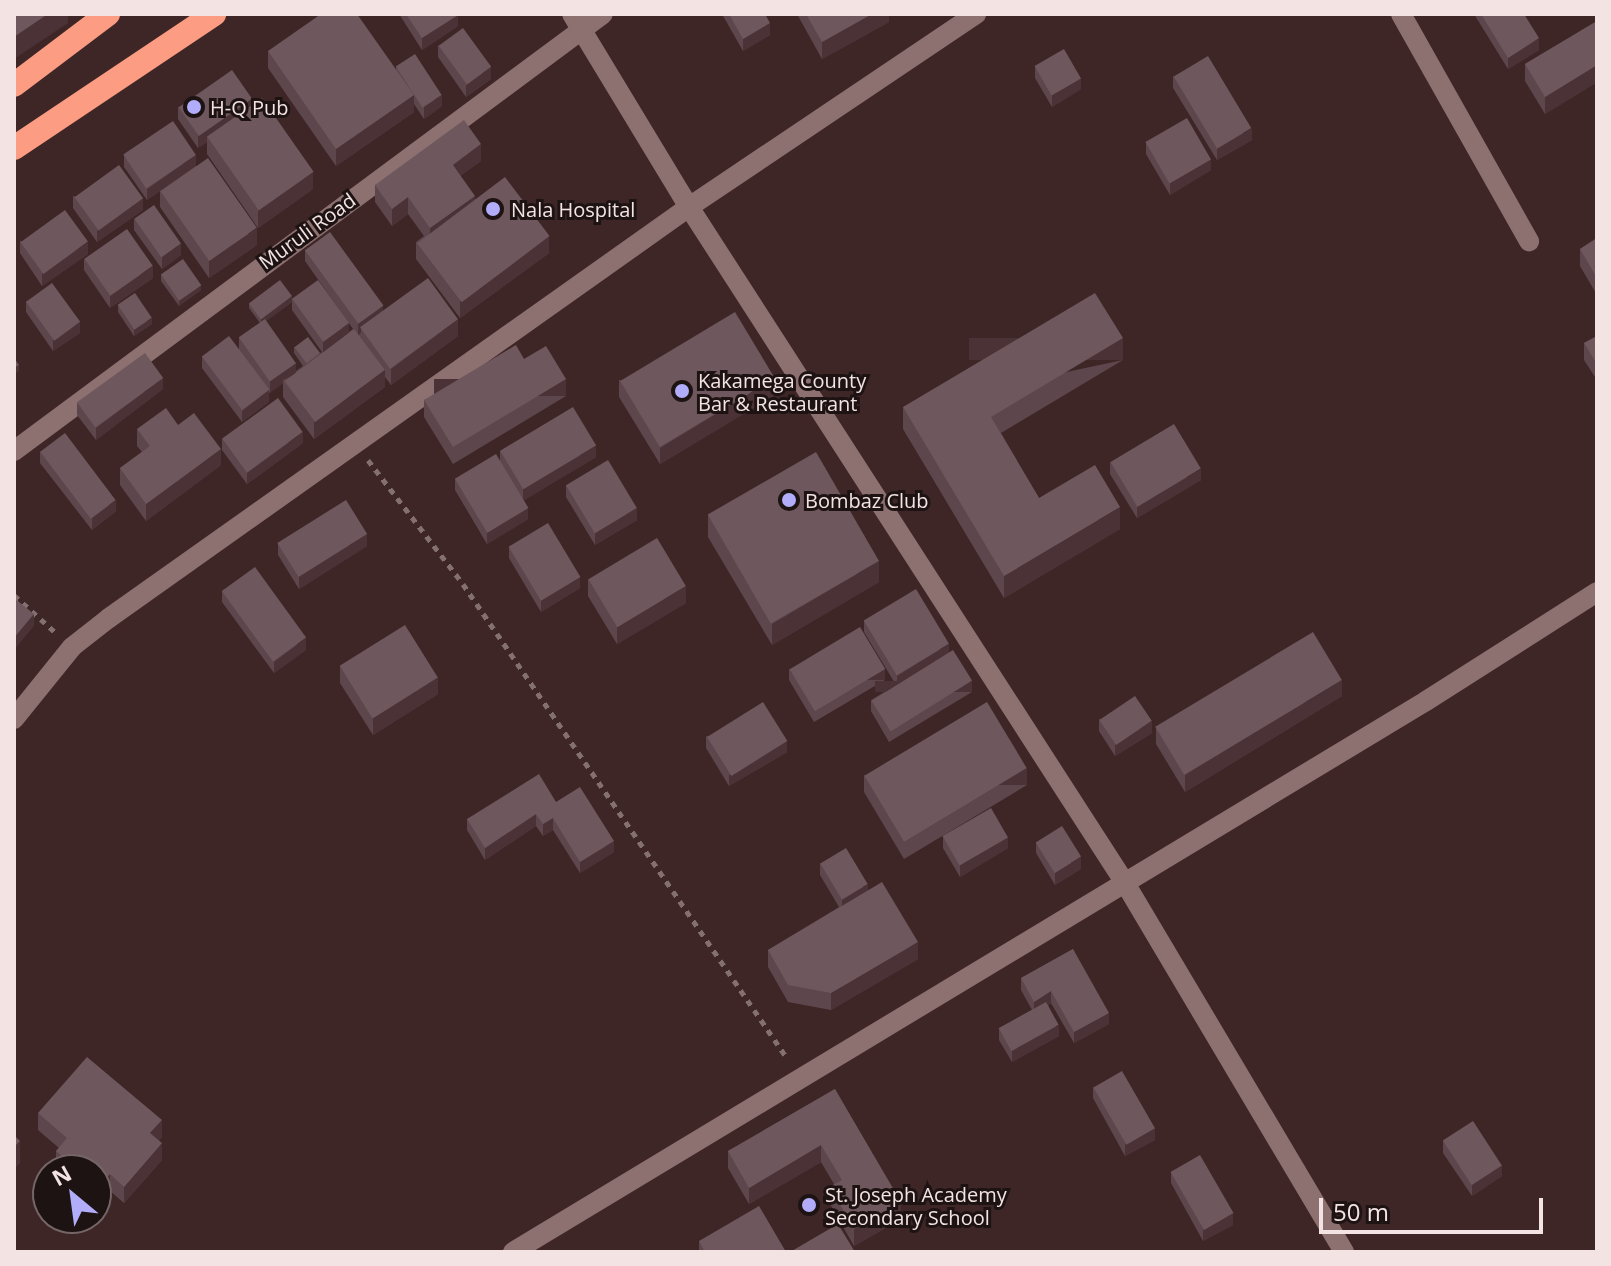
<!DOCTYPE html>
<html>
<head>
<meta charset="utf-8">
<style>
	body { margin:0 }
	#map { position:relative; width:1611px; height:1266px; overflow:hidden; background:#3e2627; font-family:"Open Sans",sans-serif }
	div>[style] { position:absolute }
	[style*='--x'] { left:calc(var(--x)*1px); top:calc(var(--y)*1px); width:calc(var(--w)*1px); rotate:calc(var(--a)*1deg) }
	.path>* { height:5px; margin-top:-2.5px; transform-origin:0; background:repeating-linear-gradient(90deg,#857071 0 6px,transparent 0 12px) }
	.minor>* { height:20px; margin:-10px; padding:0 10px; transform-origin:10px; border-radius:10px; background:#8d7070 }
	.highway>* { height:24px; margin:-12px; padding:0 12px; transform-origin:12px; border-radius:12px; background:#fc9c82 }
	.wall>* { inset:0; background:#5e464d }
	.shaded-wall>* { inset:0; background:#4b3237; transform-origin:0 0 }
	.building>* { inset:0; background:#6e575d; transform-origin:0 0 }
	.dots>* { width:22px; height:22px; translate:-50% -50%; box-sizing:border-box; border:4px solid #1e1313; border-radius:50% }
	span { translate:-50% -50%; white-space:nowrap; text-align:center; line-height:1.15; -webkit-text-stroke:6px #1e1313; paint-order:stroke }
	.poi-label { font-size:20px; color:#f4e3e3 }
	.left { translate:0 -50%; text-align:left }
	.street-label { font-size:20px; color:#f4e3e3 }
	.frame { position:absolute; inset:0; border:16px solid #f4e3e3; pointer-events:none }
	.north { position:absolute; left:32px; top:1154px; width:80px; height:80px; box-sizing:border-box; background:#1e1313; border:2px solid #746666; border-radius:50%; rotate:331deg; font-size:22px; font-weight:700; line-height:32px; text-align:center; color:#f4e3e3 }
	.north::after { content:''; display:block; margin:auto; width:28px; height:36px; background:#b1adfa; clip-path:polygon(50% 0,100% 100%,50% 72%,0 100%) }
	.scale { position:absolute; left:1319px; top:1198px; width:224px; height:36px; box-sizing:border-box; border:4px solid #f4e3e3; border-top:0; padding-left:10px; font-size:24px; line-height:28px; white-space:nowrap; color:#f4e3e3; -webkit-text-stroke:6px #1e1313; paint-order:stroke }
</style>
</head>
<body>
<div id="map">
	<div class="path">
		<i style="--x:368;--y:460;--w:156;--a:52.5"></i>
		<i style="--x:463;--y:584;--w:574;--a:55.65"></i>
		<i style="--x:14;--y:595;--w:55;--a:42.1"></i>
	</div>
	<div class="minor">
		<i style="--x:572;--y:14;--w:226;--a:58.8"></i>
		<i style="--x:689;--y:207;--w:804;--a:57.18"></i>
		<i style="--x:1125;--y:883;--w:429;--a:59.3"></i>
		<i style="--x:1401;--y:14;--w:261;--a:60.6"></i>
		<i style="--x:14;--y:451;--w:733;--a:-36.57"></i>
		<i style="--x:14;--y:719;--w:92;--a:-51.1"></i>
		<i style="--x:72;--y:647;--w:47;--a:-38.1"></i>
		<i style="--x:109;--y:618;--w:711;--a:-35.32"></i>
		<i style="--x:689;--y:207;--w:346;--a:-33.9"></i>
		<i style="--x:513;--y:1252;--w:1066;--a:-31.11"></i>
		<i style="--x:1426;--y:701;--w:203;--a:-32.5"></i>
	</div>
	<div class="highway">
		<i style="--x:14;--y:85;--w:118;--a:-37.1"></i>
		<i style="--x:14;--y:148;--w:241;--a:-33.8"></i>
	</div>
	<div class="wall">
		<i style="clip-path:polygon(399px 14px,457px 14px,458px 26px,422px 50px)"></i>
		<i style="clip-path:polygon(722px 14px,765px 14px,770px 35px,743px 51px)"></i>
		<i style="clip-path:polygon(797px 14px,889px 14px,889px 22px,822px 59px)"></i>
		<i style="clip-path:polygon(1474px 14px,1524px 14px,1539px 50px,1508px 69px)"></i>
		<i style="clip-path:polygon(1597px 21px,1597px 82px,1545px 114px,1525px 81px,1525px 64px)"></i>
		<i style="clip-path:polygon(438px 45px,491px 79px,466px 97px,438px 57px)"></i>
		<i style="clip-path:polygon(268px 51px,396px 70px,396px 67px,442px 106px,424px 119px,414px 104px,414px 112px,336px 166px,268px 68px)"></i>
		<i style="clip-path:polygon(1035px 66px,1081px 89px,1052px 107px,1035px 78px)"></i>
		<i style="clip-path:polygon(1173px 76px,1252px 140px,1217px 160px,1173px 88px)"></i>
		<i style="clip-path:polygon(252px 105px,313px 189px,258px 228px,207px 154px,207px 142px,198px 148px,178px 119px,178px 107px)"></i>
		<i style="clip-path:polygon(1146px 143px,1211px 170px,1170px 195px,1146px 154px)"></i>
		<i style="clip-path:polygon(124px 155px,196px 166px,257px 245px,209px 278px,160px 207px,160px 191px,147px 200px,124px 167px)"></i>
		<i style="clip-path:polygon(481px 161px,460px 176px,475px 199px,549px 253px,460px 318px,416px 259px,416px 242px,424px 236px,408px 214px,392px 226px,375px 202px,375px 185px)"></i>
		<i style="clip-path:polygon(73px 196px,143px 210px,97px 242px,73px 208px)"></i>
		<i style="clip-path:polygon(134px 219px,181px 255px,162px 269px,134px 230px)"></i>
		<i style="clip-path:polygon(1597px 238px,1597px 295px,1580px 266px,1580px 249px)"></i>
		<i style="clip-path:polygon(20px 241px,88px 254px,42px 286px,20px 253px)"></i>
		<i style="clip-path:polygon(evenodd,305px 250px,383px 311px,458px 336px,391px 385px,385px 377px,385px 387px,314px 439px,283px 397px,283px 383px,269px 393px,269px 402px,242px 422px,202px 368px,202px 356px,239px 349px,239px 338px,260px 323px,249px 308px,249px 303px,292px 298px,349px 332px,353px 329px,305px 261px,305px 250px,292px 302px,292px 310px,322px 352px,320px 353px,294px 347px,294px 353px,303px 366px,296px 371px,266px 321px,292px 302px)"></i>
		<i style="clip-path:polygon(84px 259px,153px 278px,110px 308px,84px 270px)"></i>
		<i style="clip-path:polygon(161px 275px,201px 290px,179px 306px,161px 281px)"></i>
		<i style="clip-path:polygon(26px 301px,80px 333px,53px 351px,26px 312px)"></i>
		<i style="clip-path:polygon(118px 306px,152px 324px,134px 336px,118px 312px)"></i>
		<i style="clip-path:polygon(1597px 336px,1597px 388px,1597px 380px,1584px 360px,1584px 343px)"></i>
		<i style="clip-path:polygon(524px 359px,566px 396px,453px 464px,424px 417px,424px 400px)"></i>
		<i style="clip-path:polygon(1123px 360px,1001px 433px,1039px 498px,1120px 529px,1004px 598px,903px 429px,903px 407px)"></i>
		<i style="clip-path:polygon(619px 380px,775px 395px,660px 464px,619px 397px)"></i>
		<i style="clip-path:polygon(163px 389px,96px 440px,77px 415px,77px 403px)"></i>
		<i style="clip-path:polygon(137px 429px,221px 465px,146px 521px,120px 485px,120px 468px,142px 452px,137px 446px)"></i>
		<i style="clip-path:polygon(222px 439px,303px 443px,247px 484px,222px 450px)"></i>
		<i style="clip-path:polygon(40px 451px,116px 511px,92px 530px,40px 463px)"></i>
		<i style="clip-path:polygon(500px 451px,596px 457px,524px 500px,528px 519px,487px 544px,455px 490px,455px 479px,500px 460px)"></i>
		<i style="clip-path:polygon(1110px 462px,1201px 480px,1137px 518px,1110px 474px)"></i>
		<i style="clip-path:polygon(566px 485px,637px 520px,595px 545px,566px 497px)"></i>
		<i style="clip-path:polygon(708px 515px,879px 582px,772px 645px,708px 537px)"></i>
		<i style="clip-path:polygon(278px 544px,367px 546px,299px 589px,278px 555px)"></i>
		<i style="clip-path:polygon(509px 547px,580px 588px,541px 612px,509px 558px)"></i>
		<i style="clip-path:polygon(588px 579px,686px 603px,617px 644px,588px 596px)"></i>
		<i style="clip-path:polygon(222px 591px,306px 650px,274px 673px,222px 602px)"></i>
		<i style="clip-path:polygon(864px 620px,949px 653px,972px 692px,889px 742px,871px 711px,871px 700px,896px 685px,864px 632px)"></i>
		<i style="clip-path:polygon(340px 666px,438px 694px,373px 735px,340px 683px)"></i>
		<i style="clip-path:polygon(789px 669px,885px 680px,814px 722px,789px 680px)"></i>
		<i style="clip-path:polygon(1342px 696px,1185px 792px,1156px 744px,1156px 727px)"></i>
		<i style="clip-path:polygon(1099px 719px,1152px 733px,1115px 756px,1099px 731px)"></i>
		<i style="clip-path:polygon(706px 736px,787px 752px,729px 786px,706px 748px)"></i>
		<i style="clip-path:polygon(864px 775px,1027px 785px,904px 859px,864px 792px)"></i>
		<i style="clip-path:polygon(556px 802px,614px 852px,580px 873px,553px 830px,543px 836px,536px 826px,485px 860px,467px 830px,467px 819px)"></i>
		<i style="clip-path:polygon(943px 837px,1008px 848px,960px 877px,943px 848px)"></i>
		<i style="clip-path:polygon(1036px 842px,1081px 869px,1055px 885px,1036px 853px)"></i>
		<i style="clip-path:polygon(820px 863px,868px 890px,918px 959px,831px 1010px,788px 1002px,768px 967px,768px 950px,839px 907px,820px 875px)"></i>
		<i style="clip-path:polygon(1073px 949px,1109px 1024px,1074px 1043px,1051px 1003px,1048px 1005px,1059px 1036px,1012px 1062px,999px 1040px,999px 1028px,1032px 1010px,1021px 990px,1021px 978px)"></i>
		<i style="clip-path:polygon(1093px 1087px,1155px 1140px,1125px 1156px,1093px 1098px)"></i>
		<i style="clip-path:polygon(835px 1089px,901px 1219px,854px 1246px,830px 1204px,830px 1187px,834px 1184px,821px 1162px,749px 1204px,728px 1168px,728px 1151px)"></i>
		<i style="clip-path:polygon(38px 1113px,162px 1137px,159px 1140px,162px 1160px,124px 1203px,110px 1191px,98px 1204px,96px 1202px,96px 1170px,58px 1170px,56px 1168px,56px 1151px,59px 1148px,38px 1130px)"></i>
		<i style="clip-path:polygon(1443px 1141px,1502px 1176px,1472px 1196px,1443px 1153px)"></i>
		<i style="clip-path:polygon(1171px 1172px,1233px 1225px,1203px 1241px,1171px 1183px)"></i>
		<i style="clip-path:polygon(699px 1241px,786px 1252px,699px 1252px)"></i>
	</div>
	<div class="shaded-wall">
		<i style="clip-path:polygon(48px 14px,68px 14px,68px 23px,14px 59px,14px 37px)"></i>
		<i style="clip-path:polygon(872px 14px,889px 14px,889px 22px,822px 59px,822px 42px)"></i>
		<i style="clip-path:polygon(458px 15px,458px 26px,422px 50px,422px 38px)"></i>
		<i style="clip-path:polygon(770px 23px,770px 35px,743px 51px,743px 39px)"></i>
		<i style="clip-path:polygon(1539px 38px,1539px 50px,1508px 69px,1508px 58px)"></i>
		<i style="clip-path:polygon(1597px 65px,1597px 82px,1545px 114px,1545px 97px)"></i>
		<i style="clip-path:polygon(491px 67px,491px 79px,466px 97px,466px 85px)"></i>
		<i style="clip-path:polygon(1081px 78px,1081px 89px,1052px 107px,1052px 95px)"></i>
		<i style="clip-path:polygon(414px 95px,414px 112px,336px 166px,336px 149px)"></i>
		<i style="clip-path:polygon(442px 95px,442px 106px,424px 119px,424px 107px)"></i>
		<i style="clip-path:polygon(252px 99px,252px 110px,207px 137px,207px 142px,198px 148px,198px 136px)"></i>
		<i style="clip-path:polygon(1252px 128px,1252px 140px,1217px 160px,1217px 149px)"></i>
		<i style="clip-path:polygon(481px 144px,481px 161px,453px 181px,453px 165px)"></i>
		<i style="clip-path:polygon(196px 155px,196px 166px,147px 200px,147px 189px)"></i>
		<i style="clip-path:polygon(1211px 159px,1211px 170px,1170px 195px,1170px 183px)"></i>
		<i style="clip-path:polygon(313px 172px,313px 189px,258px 228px,258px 211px)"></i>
		<i style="clip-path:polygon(475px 196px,475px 213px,430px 245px,430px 228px)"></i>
		<i style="clip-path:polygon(408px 197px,408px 214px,392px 226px,392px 209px)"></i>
		<i style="clip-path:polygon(143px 198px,143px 210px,97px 242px,97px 231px)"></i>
		<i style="clip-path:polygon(257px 228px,257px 245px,209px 278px,209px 261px)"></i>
		<i style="clip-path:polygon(549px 236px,549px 253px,460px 318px,460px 301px)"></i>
		<i style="clip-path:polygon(88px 242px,88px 254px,42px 286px,42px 274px)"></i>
		<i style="clip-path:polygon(181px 243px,181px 255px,162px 269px,162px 257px)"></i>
		<i style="clip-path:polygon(153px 266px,153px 278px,110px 308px,110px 296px)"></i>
		<i style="clip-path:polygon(201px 285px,201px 290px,179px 306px,179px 300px)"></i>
		<i style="clip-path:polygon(292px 296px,292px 302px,261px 325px,261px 319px)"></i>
		<i style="clip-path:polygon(383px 306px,383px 317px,361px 328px,361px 333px,358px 335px,358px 323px)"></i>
		<i style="clip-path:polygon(152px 318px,152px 324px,134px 336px,134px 330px)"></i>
		<i style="clip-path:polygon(458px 319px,458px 336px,391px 385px,391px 369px)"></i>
		<i style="clip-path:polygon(80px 322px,80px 333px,53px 351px,53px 340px)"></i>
		<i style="clip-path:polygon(349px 323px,349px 335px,323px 353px,323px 342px)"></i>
		<i style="left:1123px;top:338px;width:22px;height:154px;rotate:90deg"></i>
		<i style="clip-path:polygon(296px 363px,296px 374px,283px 380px,283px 383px,270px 393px,270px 381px)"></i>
		<i style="clip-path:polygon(19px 365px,19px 371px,14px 374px,14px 368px)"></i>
		<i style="clip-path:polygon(385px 370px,385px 387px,314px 439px,314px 422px)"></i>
		<i style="clip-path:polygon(163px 378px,163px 389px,96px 440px,96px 428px)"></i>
		<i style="clip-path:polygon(775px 378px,775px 395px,660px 464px,660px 448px)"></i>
		<i style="left:566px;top:379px;width:17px;height:132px;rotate:90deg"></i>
		<i style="clip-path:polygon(269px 390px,269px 402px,242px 422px,242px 411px)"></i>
		<i style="clip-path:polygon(303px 432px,303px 443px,247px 484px,247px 473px)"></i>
		<i style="clip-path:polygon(596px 446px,596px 457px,523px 501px,523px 489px)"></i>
		<i style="clip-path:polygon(221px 449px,221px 465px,146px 521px,146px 504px)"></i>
		<i style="clip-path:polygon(1201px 469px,1201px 480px,1137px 518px,1137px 507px)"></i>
		<i style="clip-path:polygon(116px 500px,116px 511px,92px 530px,92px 518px)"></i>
		<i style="clip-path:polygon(1120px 507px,1120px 529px,1004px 598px,1004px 576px)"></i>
		<i style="clip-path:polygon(528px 508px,528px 519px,487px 544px,487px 533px)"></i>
		<i style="clip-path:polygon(637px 508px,637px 520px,595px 545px,595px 533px)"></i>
		<i style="clip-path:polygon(367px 534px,367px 546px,299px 589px,299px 577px)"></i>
		<i style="clip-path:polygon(879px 561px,879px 582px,772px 645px,772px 624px)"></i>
		<i style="clip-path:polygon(580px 577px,580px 588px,541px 612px,541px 600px)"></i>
		<i style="clip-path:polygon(686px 586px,686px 603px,617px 644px,617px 627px)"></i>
		<i style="clip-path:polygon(34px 614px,34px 626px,14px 650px,14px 638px)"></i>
		<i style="clip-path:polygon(306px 638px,306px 650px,274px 673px,274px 662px)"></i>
		<i style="clip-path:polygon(949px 644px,949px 656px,897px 687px,897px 676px)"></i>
		<i style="left:885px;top:669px;width:11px;height:82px;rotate:90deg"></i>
		<i style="clip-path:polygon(438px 677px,438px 694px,373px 735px,373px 718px)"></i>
		<i style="clip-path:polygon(1342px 680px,1342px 696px,1185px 792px,1185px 775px)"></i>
		<i style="left:972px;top:681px;width:11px;height:97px;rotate:90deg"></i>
		<i style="clip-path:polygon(1152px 721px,1152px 733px,1115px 756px,1115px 744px)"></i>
		<i style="clip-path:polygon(787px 741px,787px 752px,729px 786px,729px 775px)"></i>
		<i style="left:1027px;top:768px;width:17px;height:144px;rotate:90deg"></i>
		<i style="clip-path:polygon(536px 814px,536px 826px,485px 860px,485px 848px)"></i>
		<i style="clip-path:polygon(553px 818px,553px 830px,543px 836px,543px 824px)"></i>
		<i style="clip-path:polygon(1008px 837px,1008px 848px,960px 877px,960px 865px)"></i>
		<i style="clip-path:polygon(614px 841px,614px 852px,580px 873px,580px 862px)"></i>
		<i style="clip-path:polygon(1081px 857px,1081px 869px,1055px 885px,1055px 873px)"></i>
		<i style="clip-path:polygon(868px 884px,868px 895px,842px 911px,842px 900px)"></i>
		<i style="clip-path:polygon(918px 942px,918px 959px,831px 1010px,831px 993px)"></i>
		<i style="clip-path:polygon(1051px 991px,1051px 1003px,1034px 1013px,1034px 1002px)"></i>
		<i style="clip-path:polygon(1109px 1013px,1109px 1024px,1074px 1043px,1074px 1032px)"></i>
		<i style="clip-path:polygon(1059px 1025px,1059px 1036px,1012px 1062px,1012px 1051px)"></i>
		<i style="clip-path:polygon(162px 1120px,162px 1137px,150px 1150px,150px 1133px)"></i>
		<i style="clip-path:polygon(1155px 1128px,1155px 1140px,1125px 1156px,1125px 1144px)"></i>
		<i style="clip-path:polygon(20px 1141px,20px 1163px,14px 1169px,14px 1147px)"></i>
		<i style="clip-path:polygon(162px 1143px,162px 1160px,124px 1203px,124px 1187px)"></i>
		<i style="clip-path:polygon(821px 1145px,821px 1162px,749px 1204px,749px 1188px)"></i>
		<i style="clip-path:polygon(1502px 1165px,1502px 1176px,1472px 1196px,1472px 1185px)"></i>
		<i style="clip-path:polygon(110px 1174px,110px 1191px,98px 1204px,98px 1187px)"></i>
		<i style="clip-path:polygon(901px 1202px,901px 1219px,854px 1246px,854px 1229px)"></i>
		<i style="clip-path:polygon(1233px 1213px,1233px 1225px,1203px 1241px,1203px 1230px)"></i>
	</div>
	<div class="building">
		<i style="clip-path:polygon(14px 14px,48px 14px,14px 37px)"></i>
		<i style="clip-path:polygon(321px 14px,357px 14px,414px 95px,336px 149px,268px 51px)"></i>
		<i style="clip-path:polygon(406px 14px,457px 14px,458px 15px,422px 38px)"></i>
		<i style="clip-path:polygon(729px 14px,765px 14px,770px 23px,743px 39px)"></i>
		<i style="clip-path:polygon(806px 14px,872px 14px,822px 42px)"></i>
		<i style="clip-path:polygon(1481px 14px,1524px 14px,1539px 38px,1508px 58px)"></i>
		<i style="clip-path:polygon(1597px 21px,1597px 65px,1545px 97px,1525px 64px)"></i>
		<i style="left:463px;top:28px;width:48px;height:30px;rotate:54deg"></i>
		<i style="left:1064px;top:49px;width:34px;height:34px;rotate:60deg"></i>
		<i style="left:415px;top:54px;width:49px;height:23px;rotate:57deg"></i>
		<i style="left:1208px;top:56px;width:84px;height:40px;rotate:59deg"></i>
		<i style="left:232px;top:70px;width:35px;height:65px;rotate:55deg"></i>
		<i style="left:262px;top:98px;width:90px;height:67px;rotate:55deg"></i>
		<i style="left:1187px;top:118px;width:48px;height:48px;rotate:60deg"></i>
		<i style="clip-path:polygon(464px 120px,481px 144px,453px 165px,475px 196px,430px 228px,408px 197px,392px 209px,375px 185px)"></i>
		<i style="left:173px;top:121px;width:41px;height:60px;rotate:56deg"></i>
		<i style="left:208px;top:158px;width:85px;height:58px;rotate:55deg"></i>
		<i style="left:119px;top:165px;width:41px;height:55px;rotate:54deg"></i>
		<i style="left:505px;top:177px;width:74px;height:110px;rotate:53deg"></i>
		<i style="left:154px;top:205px;width:47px;height:24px;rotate:55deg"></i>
		<i style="left:65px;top:210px;width:39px;height:55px;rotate:54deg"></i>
		<i style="left:127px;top:229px;width:45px;height:52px;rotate:55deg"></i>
		<i style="left:330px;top:232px;width:91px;height:31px;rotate:54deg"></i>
		<i style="clip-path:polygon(1597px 238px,1597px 278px,1580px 249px)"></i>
		<i style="left:183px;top:259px;width:32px;height:27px;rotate:55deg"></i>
		<i style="left:428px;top:278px;width:51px;height:84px;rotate:54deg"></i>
		<i style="left:280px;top:280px;width:20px;height:39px;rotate:53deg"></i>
		<i style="left:318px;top:280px;width:53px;height:32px;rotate:54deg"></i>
		<i style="left:52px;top:283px;width:48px;height:32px;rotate:54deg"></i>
		<i style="left:135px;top:293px;width:30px;height:21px;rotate:56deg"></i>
		<i style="clip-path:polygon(1095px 293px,1123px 338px,991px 417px,1039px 498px,1095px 465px,1120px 507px,1004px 576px,903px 407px)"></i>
		<i style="left:735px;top:312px;width:77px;height:134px;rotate:59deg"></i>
		<i style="left:265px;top:319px;width:54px;height:32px;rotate:55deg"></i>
		<i style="left:354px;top:329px;width:51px;height:87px;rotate:53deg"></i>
		<i style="left:229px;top:336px;width:67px;height:34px;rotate:53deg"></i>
		<i style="clip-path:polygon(1597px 336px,1597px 364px,1584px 343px)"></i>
		<i style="left:308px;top:337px;width:20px;height:17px;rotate:53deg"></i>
		<i style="clip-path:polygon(516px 345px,524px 359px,546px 346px,566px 379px,453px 447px,424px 400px)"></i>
		<i style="left:145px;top:353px;width:31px;height:84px;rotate:54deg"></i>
		<i style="clip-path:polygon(14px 358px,19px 365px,14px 368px)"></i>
		<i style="left:278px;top:398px;width:42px;height:69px;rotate:54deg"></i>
		<i style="left:573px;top:407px;width:45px;height:85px;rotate:59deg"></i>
		<i style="clip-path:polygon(166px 408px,178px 425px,194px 413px,221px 449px,146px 504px,120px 468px,150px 446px,137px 429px)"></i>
		<i style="left:1174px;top:424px;width:52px;height:74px;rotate:59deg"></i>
		<i style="left:65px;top:433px;width:84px;height:31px;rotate:53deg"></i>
		<i style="left:816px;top:452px;width:126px;height:125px;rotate:60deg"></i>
		<i style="left:496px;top:454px;width:63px;height:48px;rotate:59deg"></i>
		<i style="left:608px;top:460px;width:56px;height:49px;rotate:59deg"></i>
		<i style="left:346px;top:500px;width:40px;height:81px;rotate:58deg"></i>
		<i style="left:548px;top:523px;width:63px;height:46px;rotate:59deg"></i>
		<i style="left:657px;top:538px;width:56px;height:80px;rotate:59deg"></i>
		<i style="left:255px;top:567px;width:87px;height:41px;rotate:54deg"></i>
		<i style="left:916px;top:589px;width:64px;height:61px;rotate:59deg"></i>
		<i style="clip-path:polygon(14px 598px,34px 614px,14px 638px)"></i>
		<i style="left:405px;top:625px;width:62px;height:77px;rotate:58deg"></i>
		<i style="left:860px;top:627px;width:49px;height:82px;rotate:59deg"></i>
		<i style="left:1313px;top:632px;width:56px;height:184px;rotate:59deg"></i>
		<i style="left:953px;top:650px;width:36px;height:96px;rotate:58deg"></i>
		<i style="left:1135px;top:696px;width:30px;height:43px;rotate:56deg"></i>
		<i style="left:763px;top:702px;width:46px;height:66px;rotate:58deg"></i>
		<i style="left:987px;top:702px;width:77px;height:143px;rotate:59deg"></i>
		<i style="clip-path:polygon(539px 774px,556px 802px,580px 787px,614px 841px,580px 862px,553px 818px,543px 824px,536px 814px,485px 848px,467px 819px)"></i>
		<i style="left:991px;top:808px;width:34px;height:56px;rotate:60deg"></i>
		<i style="left:1062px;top:826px;width:36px;height:31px;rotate:58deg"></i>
		<i style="left:846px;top:848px;width:42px;height:30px;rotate:59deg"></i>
		<i style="clip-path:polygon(882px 882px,918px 942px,831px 993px,788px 985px,768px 950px)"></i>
		<i style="clip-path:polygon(1073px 949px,1109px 1013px,1074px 1032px,1051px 991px,1034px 1002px,1021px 978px)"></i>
		<i style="left:1046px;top:1002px;width:26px;height:54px;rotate:61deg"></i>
		<i style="clip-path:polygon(87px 1057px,162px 1120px,150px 1133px,162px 1143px,124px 1187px,110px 1174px,98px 1187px,96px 1185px,96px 1170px,78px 1170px,56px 1151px,67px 1138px,38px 1113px)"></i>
		<i style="left:1122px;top:1071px;width:66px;height:33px;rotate:60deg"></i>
		<i style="clip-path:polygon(835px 1089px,901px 1202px,854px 1229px,830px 1187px,842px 1180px,821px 1145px,749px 1188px,728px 1151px)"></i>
		<i style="left:1473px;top:1121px;width:53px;height:36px;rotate:57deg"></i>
		<i style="clip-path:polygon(14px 1135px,20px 1141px,14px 1147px)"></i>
		<i style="left:1200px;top:1155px;width:67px;height:34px;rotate:60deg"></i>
		<i style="clip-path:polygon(759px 1206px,786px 1252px,705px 1252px,699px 1241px)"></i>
		<i style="clip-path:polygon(838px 1224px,855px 1252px,790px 1252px)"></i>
	</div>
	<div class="dots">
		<i style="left:194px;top:107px;background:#b1adfa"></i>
		<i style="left:493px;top:209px;background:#b1adfa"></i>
		<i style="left:682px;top:391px;background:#b1adfa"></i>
		<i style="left:789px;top:500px;background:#b1adfa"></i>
		<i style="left:809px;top:1205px;background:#b1adfa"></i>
	</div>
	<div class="poi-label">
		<span class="left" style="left:210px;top:107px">H-Q Pub</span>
		<span class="left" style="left:511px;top:209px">Nala Hospital</span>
		<span class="left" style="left:698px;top:392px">Kakamega County<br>Bar &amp; Restaurant</span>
		<span class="left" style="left:805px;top:500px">Bombaz Club</span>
		<span class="left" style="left:825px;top:1206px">St. Joseph Academy<br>Secondary School</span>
	</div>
	<div class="street-label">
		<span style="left:307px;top:231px;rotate:-36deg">Muruli Road</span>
	</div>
	<div class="frame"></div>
	<div class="north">N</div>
	<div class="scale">50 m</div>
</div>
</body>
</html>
